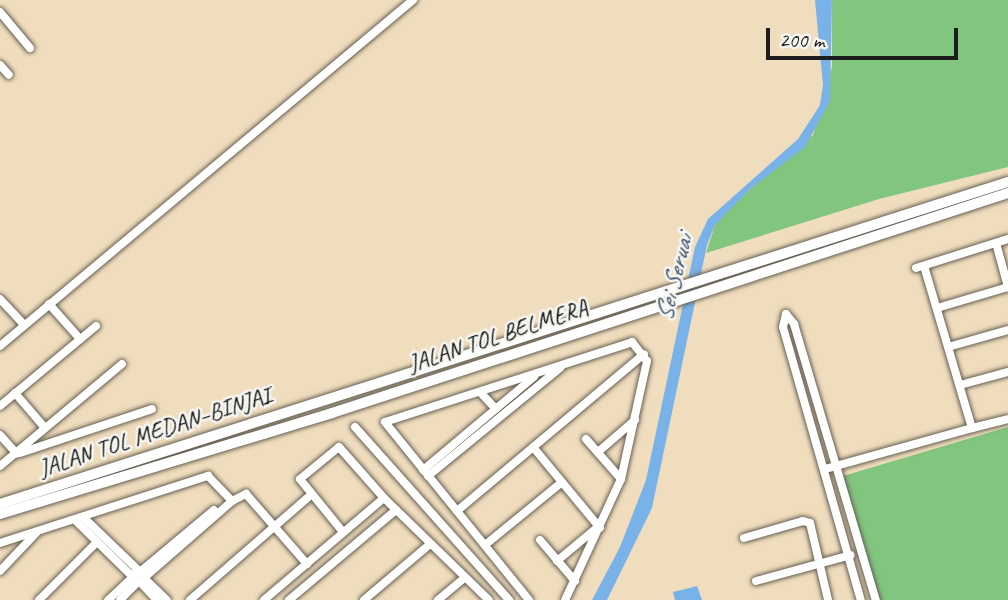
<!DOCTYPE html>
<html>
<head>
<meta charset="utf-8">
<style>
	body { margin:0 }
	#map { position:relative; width:1008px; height:600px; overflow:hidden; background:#f0ddbd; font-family:Caveat,sans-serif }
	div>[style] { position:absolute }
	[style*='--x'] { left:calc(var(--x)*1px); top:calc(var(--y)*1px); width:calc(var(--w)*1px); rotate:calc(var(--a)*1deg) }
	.green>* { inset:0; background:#81c57f }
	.water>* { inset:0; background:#79b2e9 }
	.roads { filter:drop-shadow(0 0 2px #666054) drop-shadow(0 0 2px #666054) }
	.minor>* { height:8px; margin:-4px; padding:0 4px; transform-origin:4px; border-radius:4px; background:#fff }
	.highway>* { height:10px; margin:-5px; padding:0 5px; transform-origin:5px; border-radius:5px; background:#fff }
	span { translate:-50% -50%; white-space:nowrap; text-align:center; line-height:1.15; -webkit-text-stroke:5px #f6f6f2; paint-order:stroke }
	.street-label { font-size:24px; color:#1c1c1c }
	.water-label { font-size:26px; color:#41586e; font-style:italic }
	.scale { position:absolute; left:766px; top:28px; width:192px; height:32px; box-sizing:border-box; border:4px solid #1c1c1c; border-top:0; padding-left:9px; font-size:21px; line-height:24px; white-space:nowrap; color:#1c1c1c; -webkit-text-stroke:5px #f6f6f2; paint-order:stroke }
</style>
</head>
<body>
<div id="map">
	<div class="green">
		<i style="clip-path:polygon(832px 0,1008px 0,1008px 167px,879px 199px,706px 253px,715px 225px,727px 209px,813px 135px,832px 67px)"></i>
		<i style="clip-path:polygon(1008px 427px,1008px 600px,877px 600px,843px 476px)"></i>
	</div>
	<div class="water">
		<i style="clip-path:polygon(815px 0,832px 0,830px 101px,805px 147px,750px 189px,715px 225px,707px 245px,652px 508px,607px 600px,592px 600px,620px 547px,646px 480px,695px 247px,708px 219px,798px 139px,820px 105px,823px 85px)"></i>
		<i style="clip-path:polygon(697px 586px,702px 600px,675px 600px,673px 592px)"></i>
	</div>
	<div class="roads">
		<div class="minor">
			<i style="--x:0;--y:12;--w:47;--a:50.2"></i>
			<i style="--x:0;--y:65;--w:13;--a:48"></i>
			<i style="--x:996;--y:243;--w:46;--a:74.7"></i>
			<i style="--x:924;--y:266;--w:169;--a:73.5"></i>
			<i style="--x:972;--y:428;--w:37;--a:-14"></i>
			<i style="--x:916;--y:268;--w:96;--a:-17.5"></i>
			<i style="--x:0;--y:299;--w:35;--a:47"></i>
			<i style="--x:49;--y:304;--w:47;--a:48.5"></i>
			<i style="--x:937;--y:308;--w:74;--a:-16.5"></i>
			<i style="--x:786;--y:314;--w:13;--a:51"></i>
			<i style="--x:794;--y:324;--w:288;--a:73.5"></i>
			<i style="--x:786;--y:314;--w:13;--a:103"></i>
			<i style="--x:783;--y:327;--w:284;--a:74.1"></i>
			<i style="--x:0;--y:346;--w:539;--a:-39.96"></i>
			<i style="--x:948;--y:347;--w:62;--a:-15.8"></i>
			<i style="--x:960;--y:385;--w:50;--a:-15.2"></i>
			<i style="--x:480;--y:392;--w:23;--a:47"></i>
			<i style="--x:15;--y:393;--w:46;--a:49.4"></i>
			<i style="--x:0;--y:406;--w:125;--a:-39.8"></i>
			<i style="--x:355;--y:427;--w:232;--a:48.3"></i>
			<i style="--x:0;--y:435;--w:25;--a:48"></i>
			<i style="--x:586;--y:439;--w:53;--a:48.8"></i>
			<i style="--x:533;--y:447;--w:105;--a:50.4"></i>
			<i style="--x:598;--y:452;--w:49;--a:-40.9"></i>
			<i style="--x:20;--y:453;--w:139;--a:-18.4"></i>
			<i style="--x:0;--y:466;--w:159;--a:-39.9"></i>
			<i style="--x:825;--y:469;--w:153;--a:-15.6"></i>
			<i style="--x:423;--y:470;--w:145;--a:-40"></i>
			<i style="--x:428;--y:476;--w:171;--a:-39.3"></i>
			<i style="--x:457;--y:511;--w:244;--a:-40"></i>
			<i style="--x:84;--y:518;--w:76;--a:43.9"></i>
			<i style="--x:76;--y:521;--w:80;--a:44.5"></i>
			<i style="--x:133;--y:577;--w:5;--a:68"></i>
			<i style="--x:135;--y:582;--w:8;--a:0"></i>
			<i style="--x:143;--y:582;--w:7;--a:-74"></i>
			<i style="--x:145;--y:575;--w:10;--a:-169"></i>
			<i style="--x:135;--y:573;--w:4;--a:117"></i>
			<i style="--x:133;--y:577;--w:34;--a:137"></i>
			<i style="--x:343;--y:532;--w:68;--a:-129.1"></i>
			<i style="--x:300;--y:479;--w:50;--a:-39.4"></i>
			<i style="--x:339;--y:447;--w:68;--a:48.6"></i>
			<i style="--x:384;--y:498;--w:146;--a:44.2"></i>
			<i style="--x:744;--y:538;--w:61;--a:-16.1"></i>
			<i style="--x:803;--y:521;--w:7;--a:16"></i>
			<i style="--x:810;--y:523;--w:79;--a:76.8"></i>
			<i style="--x:540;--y:540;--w:54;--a:49.5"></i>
			<i style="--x:0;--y:543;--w:219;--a:-17.9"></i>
			<i style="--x:208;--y:476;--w:35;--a:46"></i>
			<i style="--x:232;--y:501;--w:16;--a:-27"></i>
			<i style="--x:246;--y:494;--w:93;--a:48.9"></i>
			<i style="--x:485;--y:545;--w:99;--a:-39.3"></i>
			<i style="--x:557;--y:561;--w:55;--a:-39.8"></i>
			<i style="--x:0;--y:571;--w:52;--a:-46.5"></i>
			<i style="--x:141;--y:571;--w:95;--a:-39.9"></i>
			<i style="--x:145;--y:577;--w:116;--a:-41.1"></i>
			<i style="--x:145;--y:579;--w:30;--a:44"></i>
			<i style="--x:756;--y:581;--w:98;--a:-15.3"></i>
			<i style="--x:141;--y:583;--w:23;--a:47"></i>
			<i style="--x:39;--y:600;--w:82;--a:-45"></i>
			<i style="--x:120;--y:600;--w:24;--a:-45"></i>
			<i style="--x:190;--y:600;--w:160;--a:-41"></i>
			<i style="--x:264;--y:600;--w:157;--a:-40.4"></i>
			<i style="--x:289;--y:600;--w:140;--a:-40.1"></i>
			<i style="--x:364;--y:600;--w:87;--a:-40.3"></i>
			<i style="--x:438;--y:600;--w:35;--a:-40"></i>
			<i style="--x:529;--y:600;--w:229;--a:-129"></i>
			<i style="--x:385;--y:422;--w:260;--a:-17.9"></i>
			<i style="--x:632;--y:342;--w:24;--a:52"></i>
			<i style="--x:647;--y:361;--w:121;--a:102.4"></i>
			<i style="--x:621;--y:479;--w:133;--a:114.8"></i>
		</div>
		<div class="highway">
			<i style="--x:0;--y:504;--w:1058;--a:-17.72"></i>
			<i style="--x:0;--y:514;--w:347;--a:-16.9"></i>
			<i style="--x:332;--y:413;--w:711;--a:-18.03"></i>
		</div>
	</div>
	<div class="street-label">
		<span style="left:498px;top:336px;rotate:-18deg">JALAN TOL BELMERA</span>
		<span style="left:155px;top:432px;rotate:-18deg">JALAN TOL MEDAN–BINJAI</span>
	</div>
	<div class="water-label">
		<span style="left:674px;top:278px;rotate:-76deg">Sei Seruai</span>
	</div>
	<div class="scale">200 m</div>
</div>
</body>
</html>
